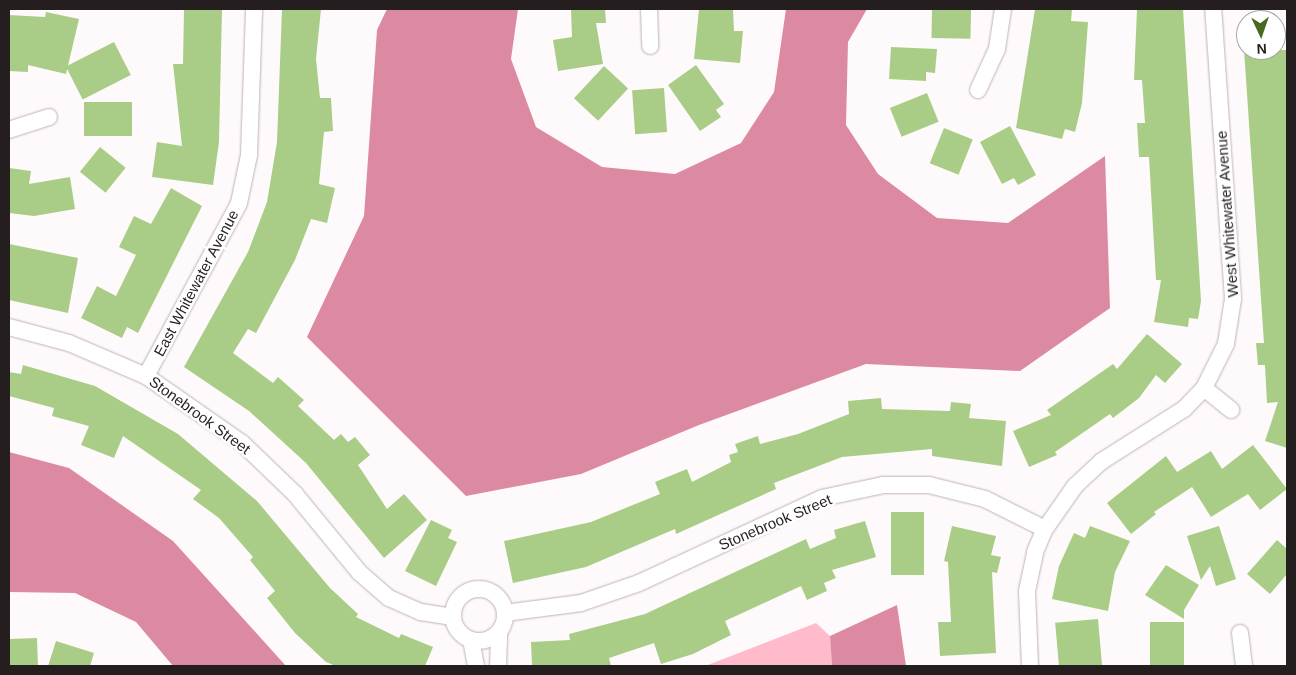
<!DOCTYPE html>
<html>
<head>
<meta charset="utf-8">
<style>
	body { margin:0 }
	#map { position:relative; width:1296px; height:675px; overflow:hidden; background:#fefafb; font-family:Arial,sans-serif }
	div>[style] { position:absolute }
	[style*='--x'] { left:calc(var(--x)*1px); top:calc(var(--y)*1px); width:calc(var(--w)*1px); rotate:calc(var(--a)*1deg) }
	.green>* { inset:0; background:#fbc }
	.water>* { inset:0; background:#dc8aa1 }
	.building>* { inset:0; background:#a9cd86; transform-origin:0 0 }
	.roads { filter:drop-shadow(0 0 1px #c1b1b5) drop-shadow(0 0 1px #c1b1b5) }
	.minor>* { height:16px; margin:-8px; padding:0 8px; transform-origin:8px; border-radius:8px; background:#fff }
	.minor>.ring { margin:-8px; padding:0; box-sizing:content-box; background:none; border:16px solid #fff; border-radius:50% }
	span { translate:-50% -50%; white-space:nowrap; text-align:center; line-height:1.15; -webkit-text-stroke:5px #fff; paint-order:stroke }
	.street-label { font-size:15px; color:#241e1f }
	.frame { position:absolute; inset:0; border:10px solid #241e1f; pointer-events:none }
	.north { position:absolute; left:1236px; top:10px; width:50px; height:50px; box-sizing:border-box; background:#fff; border:1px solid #a7a5a5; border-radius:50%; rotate:177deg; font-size:14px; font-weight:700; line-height:20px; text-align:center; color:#241e1f }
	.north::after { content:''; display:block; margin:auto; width:18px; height:22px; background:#486920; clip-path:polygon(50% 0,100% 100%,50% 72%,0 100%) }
</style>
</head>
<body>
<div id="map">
	<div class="green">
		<i style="clip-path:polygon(816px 623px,830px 636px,832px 666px,705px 666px)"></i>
	</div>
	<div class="water">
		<i style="clip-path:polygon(387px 9px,518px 9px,511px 59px,536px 127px,602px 167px,675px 174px,741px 143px,774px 92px,786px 9px,867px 9px,848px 42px,846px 125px,878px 174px,937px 218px,1008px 223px,1105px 156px,1110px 308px,1020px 371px,866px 364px,699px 425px,581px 474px,466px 496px,307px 337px,364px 216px,377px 30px)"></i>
		<i style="clip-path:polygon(9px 452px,69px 468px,173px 541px,286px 666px,173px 666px,136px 622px,75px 593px,9px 592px)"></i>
		<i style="clip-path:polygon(897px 605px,906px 666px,832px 666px,830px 636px)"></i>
	</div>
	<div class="building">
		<i style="clip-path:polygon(184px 9px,222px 9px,219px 142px,213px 185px,152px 177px,157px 142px,182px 146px,173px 64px,183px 64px)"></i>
		<i style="clip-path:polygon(282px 9px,321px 9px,316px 59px,320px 98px,331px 98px,333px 131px,324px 132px,319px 184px,335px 188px,327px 223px,311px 219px,295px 260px,256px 333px,248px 329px,233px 353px,273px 383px,278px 377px,304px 400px,298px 406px,334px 440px,341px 434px,348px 442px,355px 437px,370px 455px,358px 465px,387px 509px,404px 494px,427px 520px,384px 558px,306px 463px,249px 411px,184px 367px,248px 252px,267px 202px,277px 142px)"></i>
		<i style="clip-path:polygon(571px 9px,605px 9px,606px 23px,596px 23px,603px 64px,558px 71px,553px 40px,572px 37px)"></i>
		<i style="clip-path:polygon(699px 9px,733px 9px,734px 31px,743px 31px,740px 63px,694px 59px)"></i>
		<i style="left:932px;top:9px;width:39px;height:29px;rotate:1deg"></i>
		<i style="clip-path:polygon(1035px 9px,1072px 9px,1071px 21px,1088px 22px,1082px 103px,1075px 132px,1065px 129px,1062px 139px,1016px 128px)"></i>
		<i style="clip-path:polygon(1137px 9px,1183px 9px,1201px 301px,1198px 319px,1189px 318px,1188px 327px,1154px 322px,1161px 280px,1156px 280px,1149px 157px,1139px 157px,1137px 123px,1145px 123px,1142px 80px,1134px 80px)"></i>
		<i style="clip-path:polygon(46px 12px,79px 19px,66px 74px,28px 65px,28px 72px,9px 71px,9px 15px,45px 17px)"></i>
		<i style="left:114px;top:42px;width:37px;height:54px;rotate:63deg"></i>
		<i style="clip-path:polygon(891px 47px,937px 49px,935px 73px,926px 72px,926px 81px,889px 79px)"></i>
		<i style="clip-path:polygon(1244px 50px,1287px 50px,1287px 448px,1265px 441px,1278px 402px,1267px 403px,1265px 365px,1258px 365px,1256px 343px,1264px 343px)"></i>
		<i style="clip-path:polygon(696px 65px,724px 104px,716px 110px,721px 117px,700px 131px,668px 85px)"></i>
		<i style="left:604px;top:66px;width:33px;height:44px;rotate:43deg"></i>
		<i style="left:664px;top:88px;width:44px;height:32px;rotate:86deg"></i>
		<i style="left:927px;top:93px;width:31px;height:40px;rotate:68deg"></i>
		<i style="left:132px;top:102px;width:34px;height:48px;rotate:90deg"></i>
		<i style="clip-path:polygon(1010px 126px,1036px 175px,1018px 185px,1014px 178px,1002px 184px,980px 142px)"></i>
		<i style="left:944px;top:128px;width:31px;height:38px;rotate:22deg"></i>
		<i style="left:100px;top:147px;width:33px;height:32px;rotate:39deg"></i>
		<i style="clip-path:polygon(9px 168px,31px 171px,29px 184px,70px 177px,75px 209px,34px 216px,9px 213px)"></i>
		<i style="clip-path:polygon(171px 188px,202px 206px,138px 333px,127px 327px,122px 338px,81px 318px,97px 286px,116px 296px,136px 255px,119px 247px,134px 216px,151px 224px)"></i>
		<i style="clip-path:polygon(9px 244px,78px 258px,68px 313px,9px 300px)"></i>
		<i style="clip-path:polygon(1147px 334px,1182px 364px,1165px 383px,1156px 375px,1139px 398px,1113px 418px,1110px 414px,1055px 452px,1057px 455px,1029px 467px,1013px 431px,1051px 415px,1047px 410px,1113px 364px,1117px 369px)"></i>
		<i style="clip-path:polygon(23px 365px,95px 386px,178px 434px,257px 501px,330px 588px,358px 614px,356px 617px,399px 638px,401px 634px,433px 647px,425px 666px,336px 666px,326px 662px,295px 633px,267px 598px,275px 591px,250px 560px,253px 557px,219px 518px,193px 499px,201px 490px,123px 436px,114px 458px,81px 445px,89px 426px,52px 416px,54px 408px,9px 396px,9px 372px,21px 374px)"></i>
		<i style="clip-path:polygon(881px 398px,882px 409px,950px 411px,951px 402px,971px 404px,969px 418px,1006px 421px,1002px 466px,932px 456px,932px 449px,842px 457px,774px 483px,776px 489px,676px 534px,675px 529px,586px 567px,513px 583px,504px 541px,591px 522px,660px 494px,655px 482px,687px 469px,692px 482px,731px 462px,729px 455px,738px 452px,735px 444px,758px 436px,760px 444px,798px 434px,849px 414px,848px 401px)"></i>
		<i style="clip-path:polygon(1253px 445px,1287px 489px,1260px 510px,1248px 494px,1211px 517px,1192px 487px,1154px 512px,1156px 514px,1131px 534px,1107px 503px,1166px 456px,1177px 472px,1211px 451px,1222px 469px)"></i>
		<i style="left:891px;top:512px;width:33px;height:63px"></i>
		<i style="clip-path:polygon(431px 520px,452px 530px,448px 538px,457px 542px,436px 586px,405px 571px)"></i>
		<i style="clip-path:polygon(865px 521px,876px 557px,832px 570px,836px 578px,824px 583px,827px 591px,807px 600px,801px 586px,725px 621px,731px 635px,693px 654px,661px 664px,654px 643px,609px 658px,611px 666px,532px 666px,531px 642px,570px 640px,569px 634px,645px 614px,806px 539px,810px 549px,836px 538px,834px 530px)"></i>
		<i style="clip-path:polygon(952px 526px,996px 536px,991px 555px,1001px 557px,997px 573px,992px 572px,996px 653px,940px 656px,938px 622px,951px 622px,948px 562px,944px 561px)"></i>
		<i style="clip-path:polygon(1090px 526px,1130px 541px,1115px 572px,1108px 611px,1052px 599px,1059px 566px,1074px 533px,1085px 538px)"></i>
		<i style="clip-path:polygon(1219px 526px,1236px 579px,1216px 586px,1210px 566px,1201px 580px,1187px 536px)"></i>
		<i style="clip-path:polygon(1277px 540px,1287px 549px,1287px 574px,1270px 594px,1247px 574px)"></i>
		<i style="clip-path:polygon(1166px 565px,1199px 585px,1184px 610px,1184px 619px,1145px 595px)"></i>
		<i style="left:1098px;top:619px;width:47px;height:43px;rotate:85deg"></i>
		<i style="left:1150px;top:622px;width:34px;height:44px"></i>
		<i style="left:37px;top:638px;width:28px;height:28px;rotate:88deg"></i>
		<i style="clip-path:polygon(56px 641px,94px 653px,90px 666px,48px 666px)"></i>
	</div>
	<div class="roads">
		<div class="minor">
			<i style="--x:649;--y:9;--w:37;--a:88"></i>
			<i style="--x:978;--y:90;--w:45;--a:-65.1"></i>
			<i style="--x:997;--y:49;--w:40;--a:-81.5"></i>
			<i style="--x:9;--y:130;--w:42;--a:-18"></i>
			<i style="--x:9;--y:327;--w:62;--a:14.9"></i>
			<i style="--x:69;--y:343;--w:84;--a:23.2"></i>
			<i style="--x:146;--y:376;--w:117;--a:34.9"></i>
			<i style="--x:242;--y:443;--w:74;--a:43.9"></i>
			<i style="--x:295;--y:494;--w:102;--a:50.6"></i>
			<i style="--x:360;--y:573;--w:38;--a:41"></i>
			<i style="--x:389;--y:598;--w:35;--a:24"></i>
			<i style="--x:421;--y:612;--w:32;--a:9"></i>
			<i style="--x:146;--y:376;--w:196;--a:-61.7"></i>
			<i style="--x:239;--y:203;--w:49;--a:-78.2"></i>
			<i style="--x:249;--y:155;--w:146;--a:-88"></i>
			<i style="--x:1204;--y:388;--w:35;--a:39"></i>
			<i class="ring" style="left:453px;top:589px;width:36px;height:36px"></i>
			<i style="--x:505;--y:613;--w:77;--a:-7.5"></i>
			<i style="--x:581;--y:603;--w:61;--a:-19"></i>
			<i style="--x:639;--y:583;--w:202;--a:-24.9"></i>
			<i style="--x:822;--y:498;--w:62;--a:-12"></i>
			<i style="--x:883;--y:485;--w:46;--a:0"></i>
			<i style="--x:929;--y:485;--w:58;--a:14"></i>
			<i style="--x:985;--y:499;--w:67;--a:26.6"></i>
			<i style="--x:1240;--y:633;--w:33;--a:83"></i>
			<i style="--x:471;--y:640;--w:26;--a:79"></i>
			<i style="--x:498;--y:666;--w:34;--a:-88"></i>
			<i style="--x:1030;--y:666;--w:75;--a:-92.3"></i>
			<i style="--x:1027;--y:591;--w:40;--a:-78"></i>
			<i style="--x:1035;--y:552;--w:25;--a:-67"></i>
			<i style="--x:1045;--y:529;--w:52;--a:-55.1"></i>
			<i style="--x:1075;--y:486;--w:37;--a:-43"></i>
			<i style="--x:1102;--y:461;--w:97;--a:-32.4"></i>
			<i style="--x:1184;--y:409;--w:29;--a:-46"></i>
			<i style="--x:1204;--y:388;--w:49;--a:-63.4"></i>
			<i style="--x:1226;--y:344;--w:46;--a:-81.2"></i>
			<i style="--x:1233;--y:299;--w:291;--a:-93.9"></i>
		</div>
	</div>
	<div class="street-label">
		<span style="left:1227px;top:214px;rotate:-94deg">West Whitewater Avenue</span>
		<span style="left:196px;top:283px;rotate:-62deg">East Whitewater Avenue</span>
		<span style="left:200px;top:415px;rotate:36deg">Stonebrook Street</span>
		<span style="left:775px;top:522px;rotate:-23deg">Stonebrook Street</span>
	</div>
	<div class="frame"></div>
	<div class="north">N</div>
</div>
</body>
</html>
